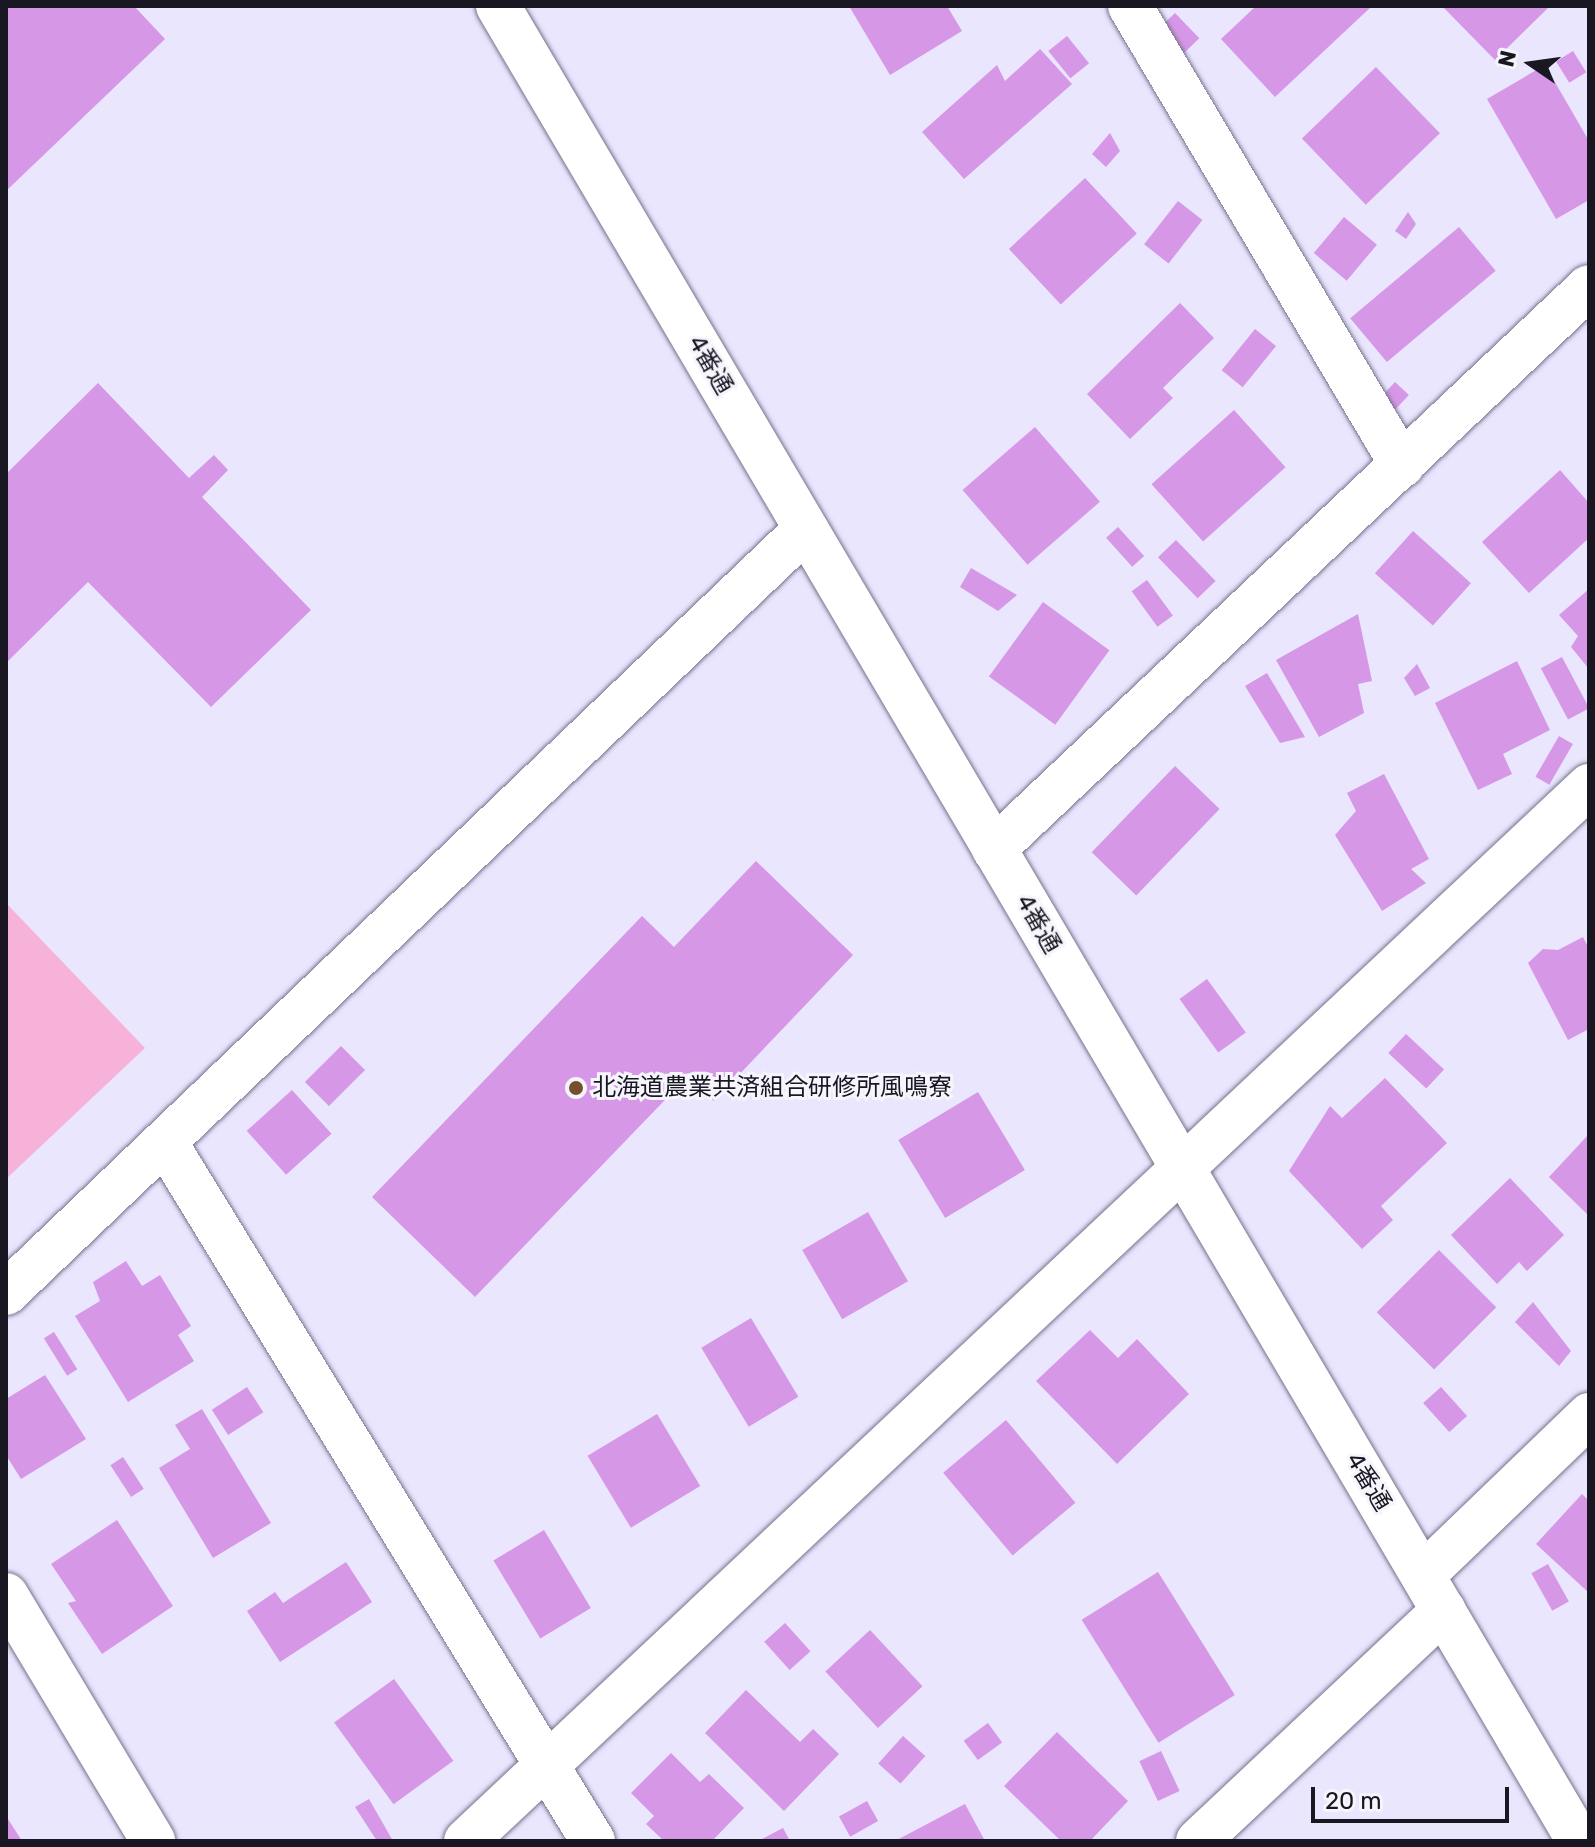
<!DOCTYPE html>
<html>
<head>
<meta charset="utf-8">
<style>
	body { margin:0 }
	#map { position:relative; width:1595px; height:1847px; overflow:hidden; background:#e9e6fe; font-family:Rubik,"Noto Sans JP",sans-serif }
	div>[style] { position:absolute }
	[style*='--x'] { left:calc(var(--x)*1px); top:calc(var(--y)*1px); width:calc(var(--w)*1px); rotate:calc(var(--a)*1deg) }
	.green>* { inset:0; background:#f6b2d8 }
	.building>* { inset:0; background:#d697e7; transform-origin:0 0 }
	.roads { filter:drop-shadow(0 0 2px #77728c) drop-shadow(0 0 2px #77728c) }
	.minor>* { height:44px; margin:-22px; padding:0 22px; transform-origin:22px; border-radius:22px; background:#fff }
	.tertiary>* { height:44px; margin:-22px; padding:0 22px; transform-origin:22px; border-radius:22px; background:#fff }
	.dots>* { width:22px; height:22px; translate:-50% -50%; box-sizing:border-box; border:4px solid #f6f5fc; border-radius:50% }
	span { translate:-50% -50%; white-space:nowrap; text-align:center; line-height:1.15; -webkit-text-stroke:6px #f6f5fc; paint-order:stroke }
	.street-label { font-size:24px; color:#191721 }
	.poi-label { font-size:24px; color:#191721 }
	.left { translate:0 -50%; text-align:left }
	.frame { position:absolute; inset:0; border:8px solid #191721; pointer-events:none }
	.north { position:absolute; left:1491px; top:24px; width:80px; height:80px; -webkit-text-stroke:6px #f6f5fc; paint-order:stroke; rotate:283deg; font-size:22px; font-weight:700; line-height:32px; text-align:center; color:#191721 }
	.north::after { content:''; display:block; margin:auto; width:28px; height:36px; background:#191721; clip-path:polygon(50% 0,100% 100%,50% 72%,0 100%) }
	.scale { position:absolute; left:1311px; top:1787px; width:198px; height:36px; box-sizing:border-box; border:4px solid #191721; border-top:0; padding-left:10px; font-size:24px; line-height:28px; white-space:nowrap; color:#191721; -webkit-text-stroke:6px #f6f5fc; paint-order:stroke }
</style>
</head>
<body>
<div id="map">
	<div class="green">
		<i style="clip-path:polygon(6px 903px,145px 1048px,6px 1179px)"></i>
	</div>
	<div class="building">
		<i style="clip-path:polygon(6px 6px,134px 6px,165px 39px,6px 191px)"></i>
		<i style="clip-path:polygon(849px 6px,947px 6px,962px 31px,890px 75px)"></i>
		<i style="clip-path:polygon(1256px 6px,1372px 6px,1275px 97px,1221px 39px)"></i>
		<i style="clip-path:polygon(1442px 6px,1550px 6px,1495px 60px)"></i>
		<i style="left:1175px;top:13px;width:35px;height:25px;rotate:46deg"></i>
		<i style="left:1067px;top:36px;width:35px;height:24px;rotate:51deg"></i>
		<i style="clip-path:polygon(1040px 49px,1072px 84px,964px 179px,922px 132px,997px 65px,1005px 81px)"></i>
		<i style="left:1573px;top:51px;width:25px;height:20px;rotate:58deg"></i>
		<i style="clip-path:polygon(1545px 65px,1589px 141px,1589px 200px,1556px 219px,1487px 99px)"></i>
		<i style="left:1376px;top:67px;width:92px;height:103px;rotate:46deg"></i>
		<i style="clip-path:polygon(1110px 133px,1120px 151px,1106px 167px,1092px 154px)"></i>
		<i style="left:1085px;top:178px;width:76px;height:104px;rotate:47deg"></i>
		<i style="left:1178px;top:201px;width:31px;height:55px;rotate:38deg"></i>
		<i style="clip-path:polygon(1408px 212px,1416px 224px,1406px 239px,1395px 231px)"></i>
		<i style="left:1344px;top:217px;width:43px;height:47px;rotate:40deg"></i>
		<i style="left:1459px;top:227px;width:57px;height:142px;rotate:50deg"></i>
		<i style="clip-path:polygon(1180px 303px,1214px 338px,1163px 388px,1173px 398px,1130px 439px,1087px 394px)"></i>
		<i style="left:1255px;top:329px;width:27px;height:53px;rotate:39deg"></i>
		<i style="left:1395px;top:382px;width:19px;height:21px;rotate:43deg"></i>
		<i style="clip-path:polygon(98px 383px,189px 478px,214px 455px,228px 470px,202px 497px,311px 610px,211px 707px,88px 582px,6px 663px,6px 474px)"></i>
		<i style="left:1234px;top:410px;width:77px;height:111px;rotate:48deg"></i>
		<i style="left:1035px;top:427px;width:99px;height:96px;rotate:49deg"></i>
		<i style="clip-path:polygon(1560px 470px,1589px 503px,1589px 538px,1529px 593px,1482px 542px)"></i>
		<i style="left:1118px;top:527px;width:39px;height:16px;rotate:48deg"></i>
		<i style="left:1413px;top:531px;width:78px;height:57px;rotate:42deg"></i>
		<i style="left:1176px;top:540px;width:57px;height:25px;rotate:46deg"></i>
		<i style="clip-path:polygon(971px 568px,1017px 595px,998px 611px,960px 587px)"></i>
		<i style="left:1147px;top:580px;width:44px;height:19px;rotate:54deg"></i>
		<i style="clip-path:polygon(1589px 589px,1589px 669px,1571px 647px,1578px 636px,1559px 615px)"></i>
		<i style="left:1043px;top:602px;width:82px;height:92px;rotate:36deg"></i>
		<i style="clip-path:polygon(1358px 614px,1372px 681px,1358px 684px,1364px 713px,1319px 737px,1276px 660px)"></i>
		<i style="left:1562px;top:657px;width:58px;height:24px;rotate:62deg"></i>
		<i style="clip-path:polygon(1517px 661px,1550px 730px,1503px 754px,1512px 774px,1478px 790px,1435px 703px)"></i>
		<i style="clip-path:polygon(1417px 664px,1430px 688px,1415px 696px,1404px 678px)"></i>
		<i style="clip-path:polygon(1267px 673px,1305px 737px,1280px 743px,1245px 686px)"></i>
		<i style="left:1559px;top:736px;width:16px;height:47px;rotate:30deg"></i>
		<i style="left:1175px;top:766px;width:62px;height:120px;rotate:44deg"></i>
		<i style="clip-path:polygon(1384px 774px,1429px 859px,1411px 869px,1426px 883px,1382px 911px,1335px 835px,1356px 811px,1347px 793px)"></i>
		<i style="clip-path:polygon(756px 861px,853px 955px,714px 1101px,688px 1076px,475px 1297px,372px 1197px,642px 916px,674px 947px)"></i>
		<i style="clip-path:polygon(1583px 937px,1589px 949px,1589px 1029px,1568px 1040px,1528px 963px,1543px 949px,1558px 950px)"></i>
		<i style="left:1207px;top:979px;width:66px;height:34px;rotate:54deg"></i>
		<i style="left:1406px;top:1034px;width:52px;height:26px;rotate:43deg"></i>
		<i style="left:341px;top:1046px;width:34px;height:51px;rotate:45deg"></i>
		<i style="clip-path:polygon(1385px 1078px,1447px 1143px,1381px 1206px,1393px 1220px,1362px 1249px,1289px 1171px,1330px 1106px,1342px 1118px)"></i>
		<i style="left:292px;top:1090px;width:59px;height:61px;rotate:48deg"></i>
		<i style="left:978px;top:1092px;width:91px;height:93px;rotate:59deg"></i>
		<i style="clip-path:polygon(1589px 1134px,1589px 1216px,1549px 1177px)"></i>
		<i style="clip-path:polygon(1510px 1178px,1564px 1235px,1527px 1271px,1519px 1262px,1497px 1284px,1451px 1235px)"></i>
		<i style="left:868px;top:1212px;width:80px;height:76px;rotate:60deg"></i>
		<i style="left:1439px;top:1250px;width:81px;height:88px;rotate:45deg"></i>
		<i style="clip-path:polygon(126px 1261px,142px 1286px,160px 1275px,191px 1326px,178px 1335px,194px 1361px,128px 1402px,75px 1316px,100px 1301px,93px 1282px)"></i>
		<i style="clip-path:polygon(1533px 1302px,1571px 1351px,1559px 1366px,1515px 1322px)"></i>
		<i style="left:751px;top:1318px;width:92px;height:58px;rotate:59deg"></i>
		<i style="clip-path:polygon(1090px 1330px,1118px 1358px,1137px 1339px,1189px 1394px,1117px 1464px,1036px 1381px)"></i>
		<i style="left:54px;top:1332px;width:44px;height:12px;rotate:58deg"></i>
		<i style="clip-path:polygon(45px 1375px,86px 1439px,21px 1479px,6px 1455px,6px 1399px)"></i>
		<i style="left:247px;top:1387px;width:30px;height:42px;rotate:57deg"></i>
		<i style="left:1441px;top:1387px;width:39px;height:24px;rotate:48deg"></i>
		<i style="clip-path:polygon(202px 1409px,271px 1523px,213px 1558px,159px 1468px,190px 1449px,175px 1425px)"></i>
		<i style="left:657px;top:1414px;width:84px;height:81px;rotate:59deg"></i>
		<i style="left:1006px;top:1420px;width:108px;height:82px;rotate:50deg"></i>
		<i style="left:123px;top:1457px;width:38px;height:15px;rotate:57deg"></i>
		<i style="clip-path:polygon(1582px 1494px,1589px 1501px,1589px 1593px,1536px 1544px)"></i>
		<i style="clip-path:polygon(117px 1520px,173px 1606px,102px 1654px,68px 1603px,76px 1601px,51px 1564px)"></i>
		<i style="left:544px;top:1530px;width:91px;height:59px;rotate:59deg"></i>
		<i style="clip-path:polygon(346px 1562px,372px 1602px,280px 1662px,247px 1611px,275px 1592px,283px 1603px)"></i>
		<i style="left:1548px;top:1564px;width:43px;height:19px;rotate:61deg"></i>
		<i style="left:1158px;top:1572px;width:145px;height:90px;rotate:58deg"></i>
		<i style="left:785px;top:1623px;width:38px;height:28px;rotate:48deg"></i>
		<i style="left:870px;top:1630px;width:77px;height:61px;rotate:47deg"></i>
		<i style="left:394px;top:1679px;width:101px;height:74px;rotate:54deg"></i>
		<i style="clip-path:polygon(746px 1690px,800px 1742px,813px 1729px,839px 1754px,784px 1811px,705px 1733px)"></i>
		<i style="left:988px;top:1723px;width:24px;height:30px;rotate:54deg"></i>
		<i style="clip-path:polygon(1057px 1732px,1128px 1801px,1090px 1841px,1061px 1841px,1004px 1786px)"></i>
		<i style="left:903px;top:1736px;width:30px;height:37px;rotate:42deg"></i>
		<i style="left:1161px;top:1751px;width:44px;height:24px;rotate:65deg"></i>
		<i style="clip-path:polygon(671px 1753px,700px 1782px,709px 1774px,744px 1808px,712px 1841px,664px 1841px,646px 1824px,654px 1816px,631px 1793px)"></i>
		<i style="clip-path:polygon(369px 1799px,393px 1841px,377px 1841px,355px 1807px)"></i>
		<i style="left:867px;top:1801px;width:23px;height:32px;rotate:61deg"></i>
		<i style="clip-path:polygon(965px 1804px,985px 1841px,895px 1841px)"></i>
		<i style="clip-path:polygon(6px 1816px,22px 1841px,6px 1841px)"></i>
		<i style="clip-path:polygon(783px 1828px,790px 1841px,758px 1841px)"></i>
	</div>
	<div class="roads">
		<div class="minor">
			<i style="--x:1130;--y:6;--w:534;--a:59.35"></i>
			<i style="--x:994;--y:849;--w:818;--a:-43.37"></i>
			<i style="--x:165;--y:1142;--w:820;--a:58.52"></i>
			<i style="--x:6;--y:1293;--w:1106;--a:-43.68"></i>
			<i style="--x:1423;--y:1575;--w:231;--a:-43.9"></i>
			<i style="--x:6;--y:1595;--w:287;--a:59.1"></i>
			<i style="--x:466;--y:1841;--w:1541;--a:-43.21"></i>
			<i style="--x:1198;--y:1841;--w:337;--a:-43.2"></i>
		</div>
		<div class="tertiary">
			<i style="--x:498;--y:6;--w:2130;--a:59.5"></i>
		</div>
	</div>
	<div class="dots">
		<i style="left:576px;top:1088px;background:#76502c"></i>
	</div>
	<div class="street-label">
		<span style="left:710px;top:365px;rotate:60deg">4番通</span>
		<span style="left:1038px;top:924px;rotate:60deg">4番通</span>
		<span style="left:1368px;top:1482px;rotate:59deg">4番通</span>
	</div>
	<div class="poi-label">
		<span class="left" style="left:592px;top:1088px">北海道農業共済組合研修所風鳴寮</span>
	</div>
	<div class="frame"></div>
	<div class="north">N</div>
	<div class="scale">20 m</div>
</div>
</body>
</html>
